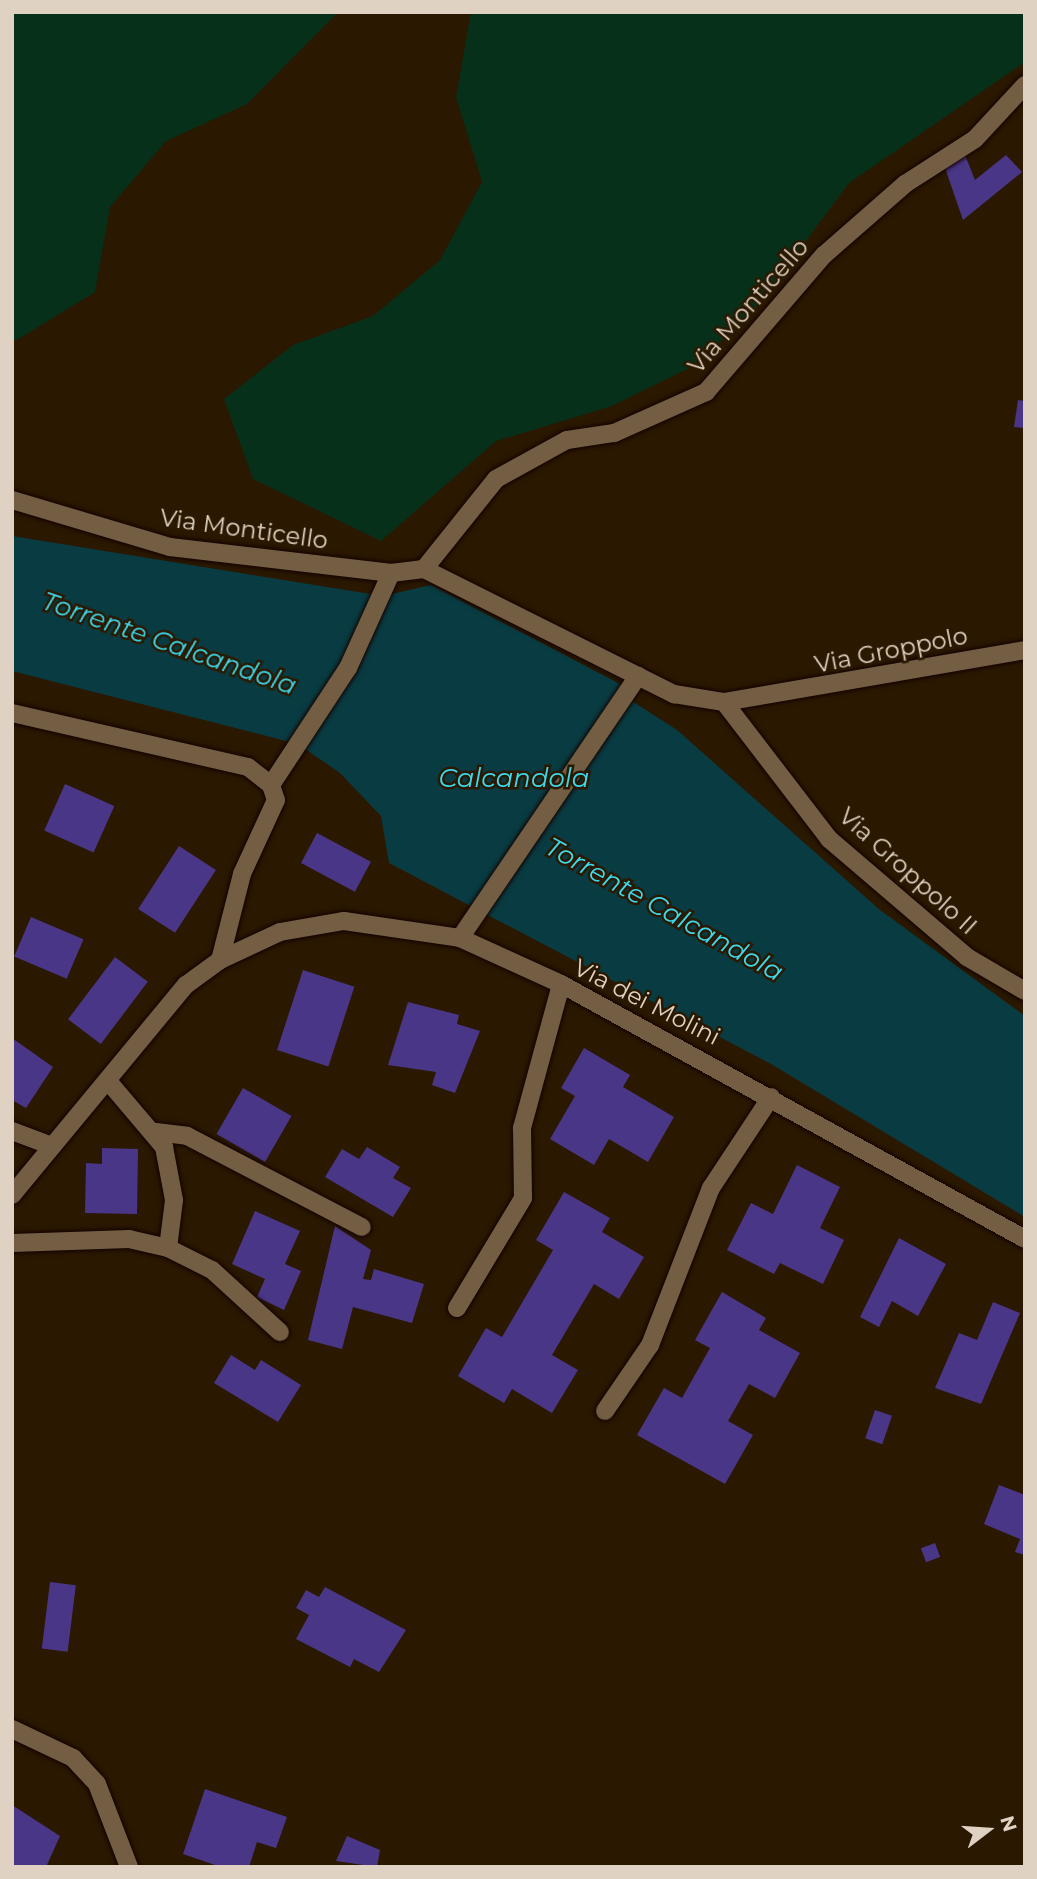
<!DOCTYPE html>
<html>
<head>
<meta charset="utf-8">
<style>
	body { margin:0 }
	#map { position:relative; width:1037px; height:1879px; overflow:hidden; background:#2b1800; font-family:Montserrat,sans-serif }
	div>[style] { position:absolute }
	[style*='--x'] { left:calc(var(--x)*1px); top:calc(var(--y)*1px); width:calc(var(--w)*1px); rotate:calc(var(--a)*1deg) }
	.green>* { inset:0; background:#063019 }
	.water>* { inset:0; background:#093c42 }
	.building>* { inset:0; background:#4a3687; transform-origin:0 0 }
	.roads { filter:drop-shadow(0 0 2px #130300) drop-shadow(0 0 2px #130300) }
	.minor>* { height:18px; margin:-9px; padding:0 9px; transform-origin:9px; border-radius:9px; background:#745e43 }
	.tertiary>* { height:18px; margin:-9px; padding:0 9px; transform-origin:9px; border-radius:9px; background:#745e43 }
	span { translate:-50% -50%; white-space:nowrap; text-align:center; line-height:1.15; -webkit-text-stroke:5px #2b1800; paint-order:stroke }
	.street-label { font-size:24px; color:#dfd2c3 }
	.water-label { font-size:26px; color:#3cd8eb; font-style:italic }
	.frame { position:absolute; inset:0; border:14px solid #dfd2c3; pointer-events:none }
	.north { position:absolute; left:953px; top:1795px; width:70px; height:70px; -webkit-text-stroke:5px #2b1800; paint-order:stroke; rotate:73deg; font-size:19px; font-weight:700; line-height:28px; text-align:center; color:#dfd2c3 }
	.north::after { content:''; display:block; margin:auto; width:24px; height:32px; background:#dfd2c3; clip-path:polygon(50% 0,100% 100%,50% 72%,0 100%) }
</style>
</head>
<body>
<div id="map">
	<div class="green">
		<i style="clip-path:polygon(12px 12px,338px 12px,247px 104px,166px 141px,110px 207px,95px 292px,17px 340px,12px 340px)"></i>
		<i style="clip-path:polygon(471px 12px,1025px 12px,1025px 62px,849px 183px,749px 317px,689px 368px,612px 406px,496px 441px,381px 541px,253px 479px,224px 399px,293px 345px,373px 316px,440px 260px,482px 182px,456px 97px)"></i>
	</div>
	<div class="water">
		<i style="clip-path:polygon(12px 536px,383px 596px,431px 585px,620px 684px,621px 694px,677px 730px,880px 910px,1025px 1016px,1025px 1217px,771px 1064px,389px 863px,381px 816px,340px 773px,298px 744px,12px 671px)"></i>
	</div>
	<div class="building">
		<i style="clip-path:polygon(965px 155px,975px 180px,1006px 155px,1022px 172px,963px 220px,944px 165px)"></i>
		<i style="clip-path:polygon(1018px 400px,1025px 401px,1025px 428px,1014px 427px)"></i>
		<i style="left:65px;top:784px;width:54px;height:51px;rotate:24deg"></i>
		<i style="left:317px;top:833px;width:61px;height:34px;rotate:28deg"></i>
		<i style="left:179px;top:846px;width:44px;height:75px;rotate:33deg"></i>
		<i style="left:31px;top:917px;width:57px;height:43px;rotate:23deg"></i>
		<i style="left:115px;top:957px;width:41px;height:78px;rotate:37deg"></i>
		<i style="left:303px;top:970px;width:54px;height:84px;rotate:18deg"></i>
		<i style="clip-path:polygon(408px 1002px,459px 1015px,457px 1024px,480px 1031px,455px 1093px,432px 1085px,436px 1072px,388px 1065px)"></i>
		<i style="clip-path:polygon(12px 1038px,53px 1067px,26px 1108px,12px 1100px)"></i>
		<i style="clip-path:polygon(584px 1048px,630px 1075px,623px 1087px,674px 1117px,648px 1162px,609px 1139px,594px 1165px,550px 1139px,575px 1096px,561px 1088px)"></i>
		<i style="left:243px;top:1088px;width:56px;height:53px;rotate:30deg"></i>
		<i style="clip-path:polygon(367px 1147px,400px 1167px,393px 1178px,411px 1188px,393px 1217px,325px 1177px,342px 1149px,359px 1159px)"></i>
		<i style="clip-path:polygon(102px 1148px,138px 1149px,137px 1214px,85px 1213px,86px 1163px,102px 1164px)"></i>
		<i style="clip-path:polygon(797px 1165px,840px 1187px,820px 1228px,844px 1240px,823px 1284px,780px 1263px,774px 1274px,727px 1250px,751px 1203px,773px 1214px)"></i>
		<i style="clip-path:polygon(564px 1192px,610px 1218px,602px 1232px,644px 1257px,619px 1299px,594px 1284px,552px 1355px,578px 1370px,552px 1413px,512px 1389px,504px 1403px,458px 1376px,486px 1328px,502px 1337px,553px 1250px,536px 1240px)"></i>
		<i style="clip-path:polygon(255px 1211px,300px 1231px,285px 1264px,301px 1271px,284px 1310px,257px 1297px,265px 1279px,232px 1264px)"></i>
		<i style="clip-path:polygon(335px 1226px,371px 1250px,363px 1279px,371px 1280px,374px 1269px,424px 1284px,412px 1323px,353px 1307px,342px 1349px,308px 1340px)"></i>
		<i style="clip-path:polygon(899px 1238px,946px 1264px,918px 1316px,892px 1301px,879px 1327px,860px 1317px)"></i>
		<i style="clip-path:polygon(722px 1292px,766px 1318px,759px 1330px,800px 1353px,775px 1398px,749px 1384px,728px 1421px,753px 1435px,725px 1484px,637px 1435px,664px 1388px,682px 1398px,710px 1348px,695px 1340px)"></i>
		<i style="clip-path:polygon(993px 1302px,1020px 1313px,981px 1404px,935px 1388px,959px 1333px,977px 1340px)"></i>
		<i style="clip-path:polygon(231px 1355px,255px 1370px,261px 1360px,301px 1385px,278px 1422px,214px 1383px)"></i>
		<i style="left:875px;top:1410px;width:18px;height:30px;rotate:19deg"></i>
		<i style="clip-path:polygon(999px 1485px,1025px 1495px,1025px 1555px,1015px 1552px,1020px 1539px,984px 1524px)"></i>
		<i style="left:935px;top:1543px;width:15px;height:15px;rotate:70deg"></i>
		<i style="left:50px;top:1582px;width:26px;height:67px;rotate:7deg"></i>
		<i style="clip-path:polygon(325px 1587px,406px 1630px,379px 1672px,354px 1659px,350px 1667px,296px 1639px,309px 1615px,296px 1608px,306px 1590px,319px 1597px)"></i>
		<i style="clip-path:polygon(205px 1789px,287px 1817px,276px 1848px,257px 1842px,249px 1867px,221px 1867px,183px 1854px)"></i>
		<i style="clip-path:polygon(12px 1805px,60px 1836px,46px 1867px,12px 1867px)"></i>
		<i style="clip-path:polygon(347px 1836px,380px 1850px,377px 1867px,336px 1861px)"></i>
	</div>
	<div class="roads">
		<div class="minor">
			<i style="--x:12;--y:500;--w:165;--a:16.6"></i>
			<i style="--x:170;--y:547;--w:223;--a:6.7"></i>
			<i style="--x:391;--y:573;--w:33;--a:-7"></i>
			<i style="--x:424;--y:569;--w:280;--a:26.6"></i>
			<i style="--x:674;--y:694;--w:51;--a:9.1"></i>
			<i style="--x:724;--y:702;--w:305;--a:-9.8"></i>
			<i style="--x:424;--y:569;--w:115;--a:-51.3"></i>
			<i style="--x:496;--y:479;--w:81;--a:-28.8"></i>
			<i style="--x:567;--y:440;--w:48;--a:-8.5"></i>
			<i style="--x:614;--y:433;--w:101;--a:-24"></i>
			<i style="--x:706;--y:392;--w:181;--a:-49.3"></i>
			<i style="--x:824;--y:255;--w:108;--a:-41.2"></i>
			<i style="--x:905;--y:184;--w:83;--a:-32.7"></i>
			<i style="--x:975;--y:139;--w:74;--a:-47.2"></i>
			<i style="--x:724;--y:702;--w:173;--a:52.5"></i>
			<i style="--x:829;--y:839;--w:182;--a:40.5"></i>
			<i style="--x:967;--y:957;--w:67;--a:30.4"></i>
			<i style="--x:271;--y:785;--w:140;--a:-56.7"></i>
			<i style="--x:348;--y:668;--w:104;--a:-65.6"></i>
			<i style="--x:460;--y:938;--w:317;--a:-55.8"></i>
			<i style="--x:108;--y:1081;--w:87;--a:49.7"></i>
			<i style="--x:164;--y:1147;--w:54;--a:79.3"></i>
			<i style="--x:174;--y:1200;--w:48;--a:97.1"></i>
			<i style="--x:12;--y:1131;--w:43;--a:20.6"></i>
			<i style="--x:156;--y:1132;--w:31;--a:7"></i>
			<i style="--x:187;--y:1136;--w:197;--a:27.5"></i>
			<i style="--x:12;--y:1243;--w:117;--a:-2"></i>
			<i style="--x:129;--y:1239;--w:40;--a:13"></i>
			<i style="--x:168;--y:1248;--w:49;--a:26.6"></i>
			<i style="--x:212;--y:1270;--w:92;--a:42.4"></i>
			<i style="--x:457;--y:1308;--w:128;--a:-59"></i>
			<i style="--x:523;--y:1198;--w:70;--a:-90.8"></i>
			<i style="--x:522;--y:1128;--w:149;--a:-74.8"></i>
			<i style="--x:605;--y:1411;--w:80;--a:-55.7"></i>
			<i style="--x:650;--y:1345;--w:168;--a:-68.8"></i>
			<i style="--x:711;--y:1188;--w:109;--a:-56.6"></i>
			<i style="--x:12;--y:1729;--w:68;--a:25.4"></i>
			<i style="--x:73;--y:1758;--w:35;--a:47"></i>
			<i style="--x:97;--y:1784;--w:89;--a:68.9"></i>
		</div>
		<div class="tertiary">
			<i style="--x:12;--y:713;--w:242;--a:12.9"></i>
			<i style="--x:248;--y:767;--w:29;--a:38"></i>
			<i style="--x:271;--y:785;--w:16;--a:72"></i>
			<i style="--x:276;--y:800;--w:81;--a:114.7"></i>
			<i style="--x:242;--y:874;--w:89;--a:104.3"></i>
			<i style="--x:12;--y:1195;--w:273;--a:-50.4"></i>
			<i style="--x:186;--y:985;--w:42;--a:-36.3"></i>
			<i style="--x:220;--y:960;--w:66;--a:-25"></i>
			<i style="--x:280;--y:932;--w:65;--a:-9.8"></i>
			<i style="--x:344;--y:921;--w:117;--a:8.3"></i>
			<i style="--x:460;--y:938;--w:111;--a:24.5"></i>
			<i style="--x:561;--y:984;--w:529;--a:28.79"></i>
		</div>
	</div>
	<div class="street-label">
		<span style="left:748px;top:306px;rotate:-49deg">Via Monticello</span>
		<span style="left:244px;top:529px;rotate:8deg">Via Monticello</span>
		<span style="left:891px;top:650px;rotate:-11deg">Via Groppolo</span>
		<span style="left:908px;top:871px;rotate:42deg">Via Groppolo II</span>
		<span style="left:647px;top:1002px;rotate:27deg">Via dei Molini</span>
	</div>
	<div class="water-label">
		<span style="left:169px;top:644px;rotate:19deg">Torrente Calcandola</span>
		<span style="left:514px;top:779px">Calcandola</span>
		<span style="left:664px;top:910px;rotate:29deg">Torrente Calcandola</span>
	</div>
	<div class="frame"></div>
	<div class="north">N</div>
</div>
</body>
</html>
